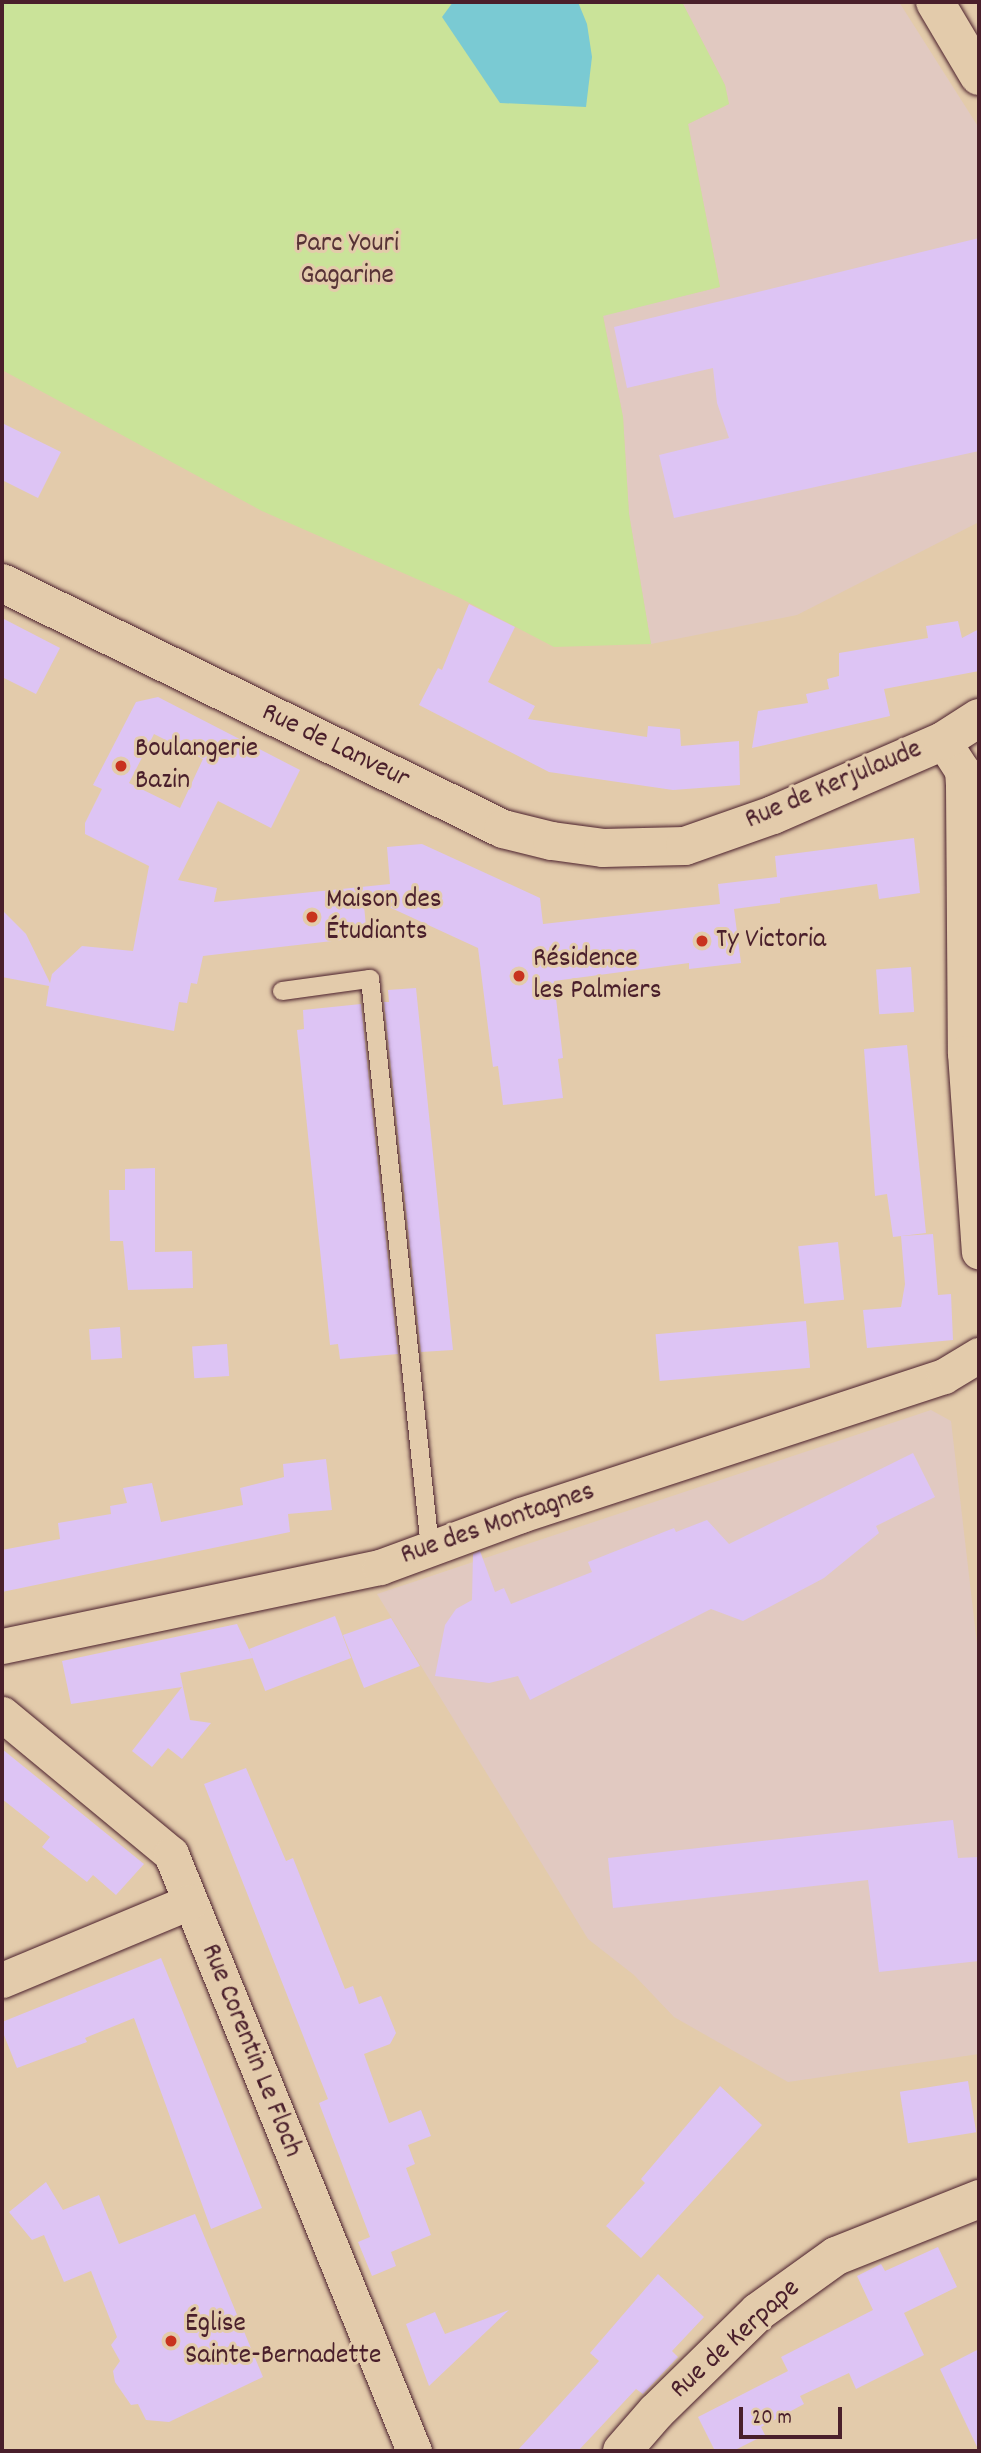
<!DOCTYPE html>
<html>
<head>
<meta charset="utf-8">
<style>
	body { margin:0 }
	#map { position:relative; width:981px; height:2453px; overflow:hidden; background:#e3cbab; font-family:Dekko,sans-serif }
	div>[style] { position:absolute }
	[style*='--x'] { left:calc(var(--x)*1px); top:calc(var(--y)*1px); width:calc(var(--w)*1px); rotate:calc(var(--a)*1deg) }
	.built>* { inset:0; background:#e1c9c1 }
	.green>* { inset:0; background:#cae399 }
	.water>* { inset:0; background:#7acad3 }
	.building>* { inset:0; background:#ddc4f4; transform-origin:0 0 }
	.roads { filter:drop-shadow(0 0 2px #4a1f2b) drop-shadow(0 0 2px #4a1f2b) }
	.service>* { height:18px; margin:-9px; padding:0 9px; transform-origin:9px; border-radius:9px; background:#e3cbab }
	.minor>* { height:35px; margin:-17.5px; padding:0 17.5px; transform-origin:17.5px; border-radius:17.5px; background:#e3cbab }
	.tertiary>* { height:38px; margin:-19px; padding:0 19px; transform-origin:19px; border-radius:19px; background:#e3cbab }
	.dots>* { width:19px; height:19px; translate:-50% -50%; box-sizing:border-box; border:4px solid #e3cbab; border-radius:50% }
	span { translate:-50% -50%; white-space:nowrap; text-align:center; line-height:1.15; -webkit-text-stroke:6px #e3cbab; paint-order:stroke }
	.park-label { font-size:28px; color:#573336 }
	.street-label { font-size:28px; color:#4a1f2b }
	.poi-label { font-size:28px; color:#4a1f2b }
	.left { translate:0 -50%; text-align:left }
	.frame { position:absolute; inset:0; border:4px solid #4a1f2b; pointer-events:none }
	.scale { position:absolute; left:739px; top:2407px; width:103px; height:32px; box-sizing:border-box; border:4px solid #4a1f2b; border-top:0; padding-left:9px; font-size:21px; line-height:24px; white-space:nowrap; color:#4a1f2b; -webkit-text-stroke:5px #e3cbab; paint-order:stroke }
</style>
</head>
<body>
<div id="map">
	<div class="built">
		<i style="clip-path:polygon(682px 2px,899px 2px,979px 128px,979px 522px,797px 615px,651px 644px,629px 514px,623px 417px,603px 315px,720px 287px,688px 124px,729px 104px,725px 85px)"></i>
		<i style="clip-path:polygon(931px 1410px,951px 1421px,979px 1661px,979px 2054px,788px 2082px,674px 2017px,634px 1975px,588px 1939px,377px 1594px)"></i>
	</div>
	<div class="green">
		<i style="clip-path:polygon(2px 2px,682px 2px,725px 85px,729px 104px,688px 124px,720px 287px,603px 316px,623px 417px,629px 514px,651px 644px,554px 647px,460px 598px,262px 511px,2px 370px)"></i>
	</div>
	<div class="water">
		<i style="clip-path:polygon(453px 2px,578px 2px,587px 24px,592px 57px,586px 107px,500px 103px,442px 17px)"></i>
	</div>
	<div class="building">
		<i style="clip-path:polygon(979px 238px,979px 451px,674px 518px,659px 455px,729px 438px,717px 403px,713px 368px,627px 388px,614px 327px)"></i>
		<i style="clip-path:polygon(2px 423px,61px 452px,38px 498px,2px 480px)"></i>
		<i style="clip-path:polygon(469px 604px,515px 627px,488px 682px,535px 706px,528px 719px,647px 737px,648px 726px,680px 729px,681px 746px,739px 741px,740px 785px,673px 790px,549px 772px,419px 705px,438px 668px,442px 670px)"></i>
		<i style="clip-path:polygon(2px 618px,60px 648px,36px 694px,2px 677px)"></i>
		<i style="clip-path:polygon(958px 621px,962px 638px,979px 629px,979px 671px,884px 689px,890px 716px,752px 748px,758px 711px,808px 703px,806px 694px,829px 689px,827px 679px,839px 676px,839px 653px,928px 638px,926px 626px)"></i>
		<i style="clip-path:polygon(evenodd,158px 697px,300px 770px,271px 828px,218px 801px,178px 880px,217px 888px,214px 902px,390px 884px,387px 847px,422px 844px,540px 898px,543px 924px,720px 904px,718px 884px,777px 877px,775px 856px,914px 838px,920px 893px,879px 899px,877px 884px,780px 898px,780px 903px,734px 909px,741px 963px,689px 969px,689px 963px,554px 981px,563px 1058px,558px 1059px,563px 1098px,503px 1105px,498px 1066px,493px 1067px,478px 948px,363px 895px,367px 937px,203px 956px,197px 984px,191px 983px,187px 1003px,179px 1002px,174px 1031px,46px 1006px,49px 986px,2px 977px,2px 910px,26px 934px,50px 983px,52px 974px,82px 946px,133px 951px,149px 866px,85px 834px,85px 823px,102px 789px,93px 785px,136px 702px,158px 697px,154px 734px,203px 759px,180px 808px,129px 783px,154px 734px)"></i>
		<i style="left:911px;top:967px;width:45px;height:35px;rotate:86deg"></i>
		<i style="clip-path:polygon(416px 988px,453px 1350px,421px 1352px,384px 1002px,389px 1002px,388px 990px)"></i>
		<i style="clip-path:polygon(361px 1004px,398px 1354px,340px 1359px,338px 1344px,330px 1345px,297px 1030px,304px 1029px,303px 1010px)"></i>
		<i style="clip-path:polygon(907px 1045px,926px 1233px,893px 1237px,887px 1194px,875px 1196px,864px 1049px)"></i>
		<i style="clip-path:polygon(155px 1168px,155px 1252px,192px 1251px,193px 1288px,128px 1290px,123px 1241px,110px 1241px,109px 1190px,125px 1190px,125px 1169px)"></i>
		<i style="clip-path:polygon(933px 1234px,938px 1295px,951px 1294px,953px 1340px,867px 1348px,863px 1310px,901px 1307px,905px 1284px,901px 1236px)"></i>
		<i style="left:838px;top:1242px;width:58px;height:40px;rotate:84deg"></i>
		<i style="left:806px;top:1321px;width:47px;height:151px;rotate:85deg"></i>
		<i style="left:120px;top:1327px;width:31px;height:31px;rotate:86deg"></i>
		<i style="left:227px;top:1344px;width:32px;height:35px;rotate:86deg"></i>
		<i style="clip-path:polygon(913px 1453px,935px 1497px,876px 1526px,879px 1533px,824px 1578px,743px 1621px,711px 1609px,530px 1700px,518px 1676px,489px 1683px,435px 1676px,445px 1625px,456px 1609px,472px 1600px,473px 1554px,480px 1551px,495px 1592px,504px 1588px,511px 1604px,592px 1572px,588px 1562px,674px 1528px,676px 1532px,707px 1520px,729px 1544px)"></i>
		<i style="clip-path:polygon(326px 1459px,332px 1510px,288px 1514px,290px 1532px,2px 1592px,2px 1550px,60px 1539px,58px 1523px,111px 1514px,110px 1506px,127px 1503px,123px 1488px,152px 1483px,161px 1522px,243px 1505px,240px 1488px,284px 1477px,283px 1464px)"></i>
		<i style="left:335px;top:1616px;width:45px;height:92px;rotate:69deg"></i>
		<i style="clip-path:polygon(391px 1618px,420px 1666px,364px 1688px,343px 1635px)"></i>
		<i style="clip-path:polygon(237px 1624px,253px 1658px,180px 1673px,190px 1720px,211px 1723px,182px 1759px,168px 1748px,152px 1767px,132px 1751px,182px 1687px,71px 1704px,62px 1661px)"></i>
		<i style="clip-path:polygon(2px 1749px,144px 1864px,116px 1895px,93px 1875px,87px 1882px,42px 1847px,50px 1837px,2px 1799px)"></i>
		<i style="clip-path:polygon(246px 1768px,286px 1861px,293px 1858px,345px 1989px,353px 1986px,359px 2004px,381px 1996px,396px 2033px,390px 2044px,364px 2054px,389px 2123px,421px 2110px,431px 2136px,408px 2145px,415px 2164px,406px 2168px,431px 2235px,391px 2252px,396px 2266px,372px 2276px,358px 2242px,370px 2237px,319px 2103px,328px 2099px,204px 1784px)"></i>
		<i style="clip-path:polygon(953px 1820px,958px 1858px,979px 1857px,979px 1961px,879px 1972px,868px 1880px,613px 1908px,608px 1858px)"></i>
		<i style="clip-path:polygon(161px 1958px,262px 2208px,211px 2229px,134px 2018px,85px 2038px,87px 2042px,17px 2068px,2px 2030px,2px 2022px)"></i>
		<i style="left:968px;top:2081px;width:52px;height:69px;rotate:81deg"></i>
		<i style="clip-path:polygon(720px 2086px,762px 2125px,641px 2258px,606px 2226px,645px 2183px,641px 2179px)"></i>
		<i style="clip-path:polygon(46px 2182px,63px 2210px,99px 2195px,119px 2244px,195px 2214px,263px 2377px,169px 2422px,146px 2420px,138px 2404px,131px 2405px,115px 2382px,113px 2371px,120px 2361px,111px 2345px,117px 2337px,91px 2271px,64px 2282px,44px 2235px,32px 2240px,9px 2212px)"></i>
		<i style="clip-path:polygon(938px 2247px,957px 2287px,904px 2313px,924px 2355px,856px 2389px,849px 2373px,800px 2396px,804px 2404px,761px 2427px,765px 2435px,733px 2451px,715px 2451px,698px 2417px,788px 2371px,781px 2357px,873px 2310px,857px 2276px,881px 2264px,885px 2271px)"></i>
		<i style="clip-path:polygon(658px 2274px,704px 2317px,672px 2351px,678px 2357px,643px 2394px,636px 2389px,578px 2451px,517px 2451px,599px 2361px,590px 2353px)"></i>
		<i style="clip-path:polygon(509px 2310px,429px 2386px,406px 2324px,435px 2312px,445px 2334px)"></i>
		<i style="clip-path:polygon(979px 2349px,979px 2451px,940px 2369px)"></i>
	</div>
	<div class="roads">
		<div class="service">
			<i style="--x:282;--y:991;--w:89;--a:-7.8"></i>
			<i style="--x:370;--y:979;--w:572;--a:83.98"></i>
		</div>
		<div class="minor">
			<i style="--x:943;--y:741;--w:35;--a:57"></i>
			<i style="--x:962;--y:770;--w:16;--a:86"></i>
			<i style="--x:963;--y:786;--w:267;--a:89.6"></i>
			<i style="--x:965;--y:1053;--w:199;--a:86"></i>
			<i style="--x:2;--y:1646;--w:386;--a:-11.8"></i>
			<i style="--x:380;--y:1567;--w:150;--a:-20.2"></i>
			<i style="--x:521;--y:1515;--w:445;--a:-18.2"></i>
			<i style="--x:944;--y:1376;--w:41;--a:-31"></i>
			<i style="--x:2;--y:1714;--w:219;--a:39.6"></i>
			<i style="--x:171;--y:1854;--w:645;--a:67.85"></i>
			<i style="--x:2;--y:1980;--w:203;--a:-22.6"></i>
		</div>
		<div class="tertiary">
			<i style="--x:935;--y:2;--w:86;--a:59.3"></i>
			<i style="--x:2;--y:583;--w:558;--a:26.15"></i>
			<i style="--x:503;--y:829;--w:50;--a:13.8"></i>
			<i style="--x:552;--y:841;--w:51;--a:7.8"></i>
			<i style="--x:603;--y:848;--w:82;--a:-1.4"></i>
			<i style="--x:685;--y:846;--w:93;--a:-19.4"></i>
			<i style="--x:773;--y:815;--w:185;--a:-23.5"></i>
			<i style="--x:943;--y:741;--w:43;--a:-32.6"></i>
			<i style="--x:622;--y:2451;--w:52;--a:-48.9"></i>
			<i style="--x:656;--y:2412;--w:143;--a:-44.4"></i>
			<i style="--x:758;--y:2312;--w:96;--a:-35.7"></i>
			<i style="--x:836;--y:2256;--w:154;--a:-21.7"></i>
		</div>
	</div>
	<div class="dots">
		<i style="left:121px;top:766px;background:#c8321e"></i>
		<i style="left:312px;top:917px;background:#c8321e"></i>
		<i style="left:702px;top:941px;background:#c8321e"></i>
		<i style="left:519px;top:976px;background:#c8321e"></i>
		<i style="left:171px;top:2341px;background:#c8321e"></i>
	</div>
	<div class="park-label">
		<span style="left:347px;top:261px">Parc Youri<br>Gagarine</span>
	</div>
	<div class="street-label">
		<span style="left:335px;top:747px;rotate:26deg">Rue de Lanveur</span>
		<span style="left:834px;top:786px;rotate:-23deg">Rue de Kerjulaude</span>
		<span style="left:498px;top:1525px;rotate:-19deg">Rue des Montagnes</span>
		<span style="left:250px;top:2051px;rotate:68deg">Rue Corentin Le Floch</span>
		<span style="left:736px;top:2340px;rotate:-42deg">Rue de Kerpape</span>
	</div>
	<div class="poi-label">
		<span class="left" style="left:135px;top:766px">Boulangerie<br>Bazin</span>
		<span class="left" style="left:326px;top:917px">Maison des<br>Étudiants</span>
		<span class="left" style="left:716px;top:941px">Ty Victoria</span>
		<span class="left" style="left:533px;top:976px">Résidence<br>les Palmiers</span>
		<span class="left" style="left:185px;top:2341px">Église<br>Sainte-Bernadette</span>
	</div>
	<div class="frame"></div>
	<div class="scale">20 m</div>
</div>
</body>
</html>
